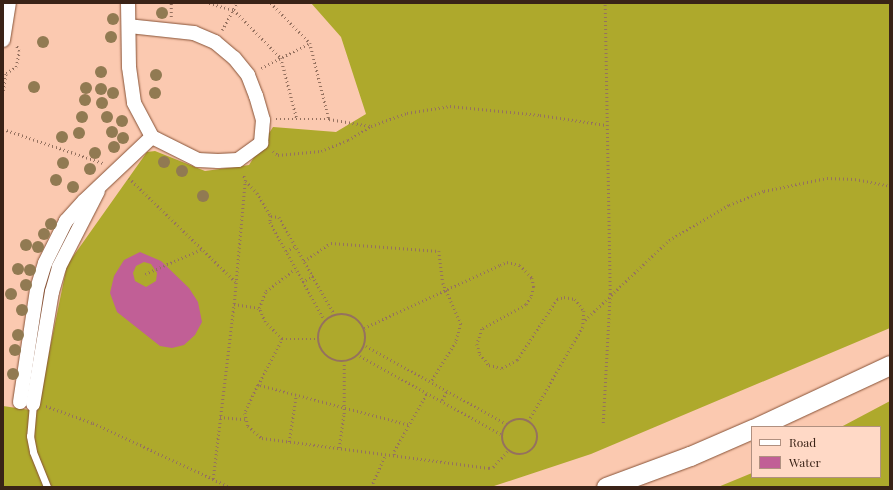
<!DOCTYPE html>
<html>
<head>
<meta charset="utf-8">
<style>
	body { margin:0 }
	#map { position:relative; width:893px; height:490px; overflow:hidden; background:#fbc9b0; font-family:"Playfair Display",serif }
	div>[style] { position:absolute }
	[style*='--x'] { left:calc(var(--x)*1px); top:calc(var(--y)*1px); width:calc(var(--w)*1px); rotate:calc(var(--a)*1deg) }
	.forest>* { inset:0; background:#aea92c }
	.water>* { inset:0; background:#c15f96 }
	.path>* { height:2.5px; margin-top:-1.25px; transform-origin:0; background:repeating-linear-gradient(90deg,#95715f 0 1px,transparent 0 4px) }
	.path>.ring { margin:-1.25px; padding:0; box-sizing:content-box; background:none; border:2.5px solid #95715f; border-radius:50% }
	.roads { filter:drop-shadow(0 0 1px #875236) drop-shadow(0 0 1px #875236) }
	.lane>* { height:7px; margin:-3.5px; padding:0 3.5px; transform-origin:3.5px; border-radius:3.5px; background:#fff }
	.street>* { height:14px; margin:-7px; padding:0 7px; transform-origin:7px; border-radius:7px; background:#fff }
	.secondary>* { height:19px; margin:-9.5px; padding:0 9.5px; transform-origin:9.5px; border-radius:9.5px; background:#fff }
	.trees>* { width:12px; height:12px; margin:-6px; border-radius:50%; background:#917a52 }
	span { translate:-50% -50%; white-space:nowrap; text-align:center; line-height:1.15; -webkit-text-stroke:4px #ffd9c6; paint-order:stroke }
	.frame { position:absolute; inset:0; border:4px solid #3a2317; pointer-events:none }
	.legend { position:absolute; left:751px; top:426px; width:130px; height:52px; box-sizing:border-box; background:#ffd9c6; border:1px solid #b09080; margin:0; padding:5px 7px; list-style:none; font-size:12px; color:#3a2317 }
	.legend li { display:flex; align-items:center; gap:8px; height:20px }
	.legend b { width:20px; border:1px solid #b09080 }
</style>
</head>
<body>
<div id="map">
	<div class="forest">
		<i style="clip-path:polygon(311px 3px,890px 3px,890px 328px,591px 454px,491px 487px,3px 487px,3px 406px,37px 411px,67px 265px,147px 152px,155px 151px,205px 171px,249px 165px,273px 127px,336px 132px,366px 114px,341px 37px)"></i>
		<i style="clip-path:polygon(890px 401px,890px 487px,718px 487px,752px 473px,752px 477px,880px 477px,880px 427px,841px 427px)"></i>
	</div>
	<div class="water">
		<i style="clip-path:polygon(evenodd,140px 252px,161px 261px,189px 288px,198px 302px,202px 322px,195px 335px,184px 345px,172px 348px,160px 346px,117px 312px,110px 293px,114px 276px,124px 260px,140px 252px,144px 262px,151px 264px,157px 273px,156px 281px,146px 287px,135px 281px,133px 273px,136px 266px,144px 262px)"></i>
	</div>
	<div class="path">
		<i style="--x:209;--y:3;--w:26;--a:16"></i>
		<i style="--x:234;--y:10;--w:67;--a:45.6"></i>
		<i style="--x:281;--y:58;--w:63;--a:75.3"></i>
		<i style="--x:271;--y:3;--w:56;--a:45.7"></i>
		<i style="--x:310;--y:43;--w:78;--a:76"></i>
		<i style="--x:171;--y:17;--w:14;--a:-90"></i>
		<i style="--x:222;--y:30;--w:31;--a:-61"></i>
		<i style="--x:261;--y:68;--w:55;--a:-27"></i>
		<i style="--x:3;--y:91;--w:18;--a:-81"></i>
		<i style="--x:6;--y:73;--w:12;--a:-31"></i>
		<i style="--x:16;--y:67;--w:16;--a:-79"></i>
		<i style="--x:19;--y:51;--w:7;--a:-117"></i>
		<i style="--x:276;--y:119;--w:53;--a:0"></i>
		<i style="--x:329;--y:119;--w:42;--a:9.7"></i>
		<i style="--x:3;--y:129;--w:106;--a:18.8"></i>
		<i style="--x:273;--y:151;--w:6;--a:39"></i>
		<i style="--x:278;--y:155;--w:43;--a:-5.3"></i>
		<i style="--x:321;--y:151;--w:29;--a:-22"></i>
		<i style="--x:348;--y:140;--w:27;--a:-31"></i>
		<i style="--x:371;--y:126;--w:38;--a:-20"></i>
		<i style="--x:407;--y:113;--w:44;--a:-9.2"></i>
		<i style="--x:450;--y:106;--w:90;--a:5.7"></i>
		<i style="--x:540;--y:115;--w:67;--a:8.6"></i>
		<i style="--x:129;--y:178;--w:149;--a:44.2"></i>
		<i style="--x:246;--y:181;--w:16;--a:47"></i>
		<i style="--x:257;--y:193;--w:27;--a:59"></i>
		<i style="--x:271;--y:216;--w:6;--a:99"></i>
		<i style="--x:270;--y:222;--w:113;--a:60.9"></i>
		<i style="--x:271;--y:216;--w:8;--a:7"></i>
		<i style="--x:279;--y:217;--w:113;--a:60.3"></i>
		<i style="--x:286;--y:251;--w:11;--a:-27"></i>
		<i style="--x:304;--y:261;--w:32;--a:-34"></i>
		<i style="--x:331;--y:243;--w:108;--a:4.2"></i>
		<i style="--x:439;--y:251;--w:32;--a:83"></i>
		<i style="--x:443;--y:283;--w:45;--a:66.3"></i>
		<i style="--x:461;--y:324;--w:19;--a:106"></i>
		<i style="--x:456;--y:342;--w:47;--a:122"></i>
		<i style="--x:145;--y:274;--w:62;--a:-23.7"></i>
		<i style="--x:302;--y:282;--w:13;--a:-29"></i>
		<i style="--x:234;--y:304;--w:25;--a:9"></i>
		<i class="ring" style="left:318px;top:314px;width:45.5px;height:45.5px"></i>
		<i style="--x:585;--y:320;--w:116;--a:-43.6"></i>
		<i style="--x:669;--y:240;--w:69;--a:-30.3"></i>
		<i style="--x:729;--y:205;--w:38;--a:-22"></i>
		<i style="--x:764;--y:191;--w:64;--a:-11.7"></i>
		<i style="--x:827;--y:178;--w:28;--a:2"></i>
		<i style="--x:855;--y:179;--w:36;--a:11"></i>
		<i style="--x:364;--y:328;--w:150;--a:-24.9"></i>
		<i style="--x:500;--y:265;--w:8;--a:-23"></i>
		<i style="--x:507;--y:262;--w:13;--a:13"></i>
		<i style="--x:520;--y:265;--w:18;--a:47"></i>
		<i style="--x:532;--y:278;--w:9;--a:77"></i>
		<i style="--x:534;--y:287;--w:10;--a:107"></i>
		<i style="--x:531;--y:297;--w:9;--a:122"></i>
		<i style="--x:526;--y:305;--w:50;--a:151.4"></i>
		<i style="--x:482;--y:329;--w:16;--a:108"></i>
		<i style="--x:477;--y:344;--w:10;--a:73"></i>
		<i style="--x:480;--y:354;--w:14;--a:51"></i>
		<i style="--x:489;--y:365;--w:13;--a:13"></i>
		<i style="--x:502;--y:368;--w:17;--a:-28"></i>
		<i style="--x:517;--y:360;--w:73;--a:-56.7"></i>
		<i style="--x:557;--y:299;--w:7;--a:-16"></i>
		<i style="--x:564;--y:297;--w:11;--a:10"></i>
		<i style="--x:575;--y:299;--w:15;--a:53"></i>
		<i style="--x:584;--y:311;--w:16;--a:94"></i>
		<i style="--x:583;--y:327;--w:108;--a:119.9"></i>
		<i style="--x:282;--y:339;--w:24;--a:-135"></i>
		<i style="--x:265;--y:322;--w:15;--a:-113"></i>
		<i style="--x:259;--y:308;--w:18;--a:-68"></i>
		<i style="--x:266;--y:291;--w:36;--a:-37"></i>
		<i style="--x:366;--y:346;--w:161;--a:29"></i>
		<i style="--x:360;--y:356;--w:161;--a:29"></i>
		<i style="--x:258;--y:385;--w:52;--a:-62.4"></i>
		<i style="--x:282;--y:339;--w:35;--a:0"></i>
		<i style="--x:442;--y:400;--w:11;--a:-63"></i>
		<i style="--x:46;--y:406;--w:50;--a:19.9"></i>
		<i style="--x:93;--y:423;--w:151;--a:25"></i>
		<i style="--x:220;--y:417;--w:25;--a:5"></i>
		<i class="ring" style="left:502px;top:419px;width:33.5px;height:33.5px"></i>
		<i style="--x:603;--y:423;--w:129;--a:-86.9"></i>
		<i style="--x:610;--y:294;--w:291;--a:-91"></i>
		<i style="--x:408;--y:425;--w:155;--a:-165.1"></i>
		<i style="--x:258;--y:385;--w:31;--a:115"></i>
		<i style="--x:245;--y:413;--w:13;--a:77"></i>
		<i style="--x:248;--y:426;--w:18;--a:41"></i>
		<i style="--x:262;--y:438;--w:229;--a:7.5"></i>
		<i style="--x:489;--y:468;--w:4;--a:-14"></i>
		<i style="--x:493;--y:467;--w:22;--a:-47"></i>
		<i style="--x:289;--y:442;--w:48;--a:-81.5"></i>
		<i style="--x:339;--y:448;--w:34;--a:-82"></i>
		<i style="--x:344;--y:414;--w:51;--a:-90"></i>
		<i style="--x:394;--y:455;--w:4;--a:-90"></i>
		<i style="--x:394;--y:451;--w:67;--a:-60.4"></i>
		<i style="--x:213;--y:479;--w:176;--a:-83.2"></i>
		<i style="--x:234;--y:304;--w:123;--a:-84.9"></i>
		<i style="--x:245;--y:181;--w:7;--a:-106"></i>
		<i style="--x:371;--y:487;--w:35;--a:-66"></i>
	</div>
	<div class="roads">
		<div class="lane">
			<i style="--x:33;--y:404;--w:32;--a:95"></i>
			<i style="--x:30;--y:436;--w:16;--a:79"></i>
			<i style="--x:33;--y:452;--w:38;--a:68"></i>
		</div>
		<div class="street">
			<i style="--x:128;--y:3;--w:64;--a:89.1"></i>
			<i style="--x:129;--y:67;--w:36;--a:82"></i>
			<i style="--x:134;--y:103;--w:38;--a:62"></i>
			<i style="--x:152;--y:137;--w:51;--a:26.6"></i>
			<i style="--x:198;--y:160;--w:20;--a:3"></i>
			<i style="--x:218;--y:161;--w:20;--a:-3"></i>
			<i style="--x:238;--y:160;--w:29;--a:-36"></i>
			<i style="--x:261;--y:143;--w:23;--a:-85"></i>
			<i style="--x:263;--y:120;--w:25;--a:-106"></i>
			<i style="--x:256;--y:96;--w:22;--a:-111"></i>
			<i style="--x:248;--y:75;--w:22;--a:-129"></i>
			<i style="--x:234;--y:58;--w:25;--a:-140"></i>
			<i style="--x:215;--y:42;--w:23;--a:-157"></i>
			<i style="--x:194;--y:33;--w:65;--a:-173.9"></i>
			<i style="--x:3;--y:40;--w:37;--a:-81"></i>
			<i style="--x:20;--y:402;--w:114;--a:-81.4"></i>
			<i style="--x:37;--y:289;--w:27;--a:-73"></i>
			<i style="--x:45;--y:263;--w:47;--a:-63.4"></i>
			<i style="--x:66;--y:221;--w:27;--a:-48"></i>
			<i style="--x:84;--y:201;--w:93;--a:-43.3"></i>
			<i style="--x:33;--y:404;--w:114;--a:-80.4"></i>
			<i style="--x:52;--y:292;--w:26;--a:-74"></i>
			<i style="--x:59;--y:267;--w:85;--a:-62.8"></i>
		</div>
		<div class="secondary">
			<i style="--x:757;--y:427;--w:147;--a:-25"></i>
			<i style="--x:606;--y:487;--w:90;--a:-20.3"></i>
			<i style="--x:690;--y:456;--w:68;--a:-23.5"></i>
		</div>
	</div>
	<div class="trees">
		<i style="left:162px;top:13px"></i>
		<i style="left:113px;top:19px"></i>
		<i style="left:111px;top:37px"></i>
		<i style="left:43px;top:42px"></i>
		<i style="left:101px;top:72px"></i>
		<i style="left:156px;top:75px"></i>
		<i style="left:34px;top:87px"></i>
		<i style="left:86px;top:88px"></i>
		<i style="left:101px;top:89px"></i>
		<i style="left:113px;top:93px"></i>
		<i style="left:155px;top:93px"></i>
		<i style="left:85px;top:100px"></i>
		<i style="left:102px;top:103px"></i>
		<i style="left:82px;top:117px"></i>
		<i style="left:107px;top:117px"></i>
		<i style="left:122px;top:121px"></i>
		<i style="left:112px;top:132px"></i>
		<i style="left:79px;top:133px"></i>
		<i style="left:62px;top:137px"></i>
		<i style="left:123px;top:138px"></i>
		<i style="left:114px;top:147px"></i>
		<i style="left:95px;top:153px"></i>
		<i style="left:164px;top:162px"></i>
		<i style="left:63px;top:163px"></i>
		<i style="left:90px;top:169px"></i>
		<i style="left:182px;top:171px"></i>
		<i style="left:56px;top:180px"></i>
		<i style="left:73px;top:187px"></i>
		<i style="left:203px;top:196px"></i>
		<i style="left:51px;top:224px"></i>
		<i style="left:44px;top:234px"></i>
		<i style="left:26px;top:245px"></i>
		<i style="left:38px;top:247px"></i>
		<i style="left:18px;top:269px"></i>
		<i style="left:30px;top:270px"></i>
		<i style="left:26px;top:285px"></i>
		<i style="left:11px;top:294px"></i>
		<i style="left:22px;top:310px"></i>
		<i style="left:18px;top:335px"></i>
		<i style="left:15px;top:350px"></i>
		<i style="left:13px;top:374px"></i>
	</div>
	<div class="frame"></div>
	<ul class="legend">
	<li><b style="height:5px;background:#fff"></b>Road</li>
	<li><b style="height:11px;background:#c15f96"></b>Water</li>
	</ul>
</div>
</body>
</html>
